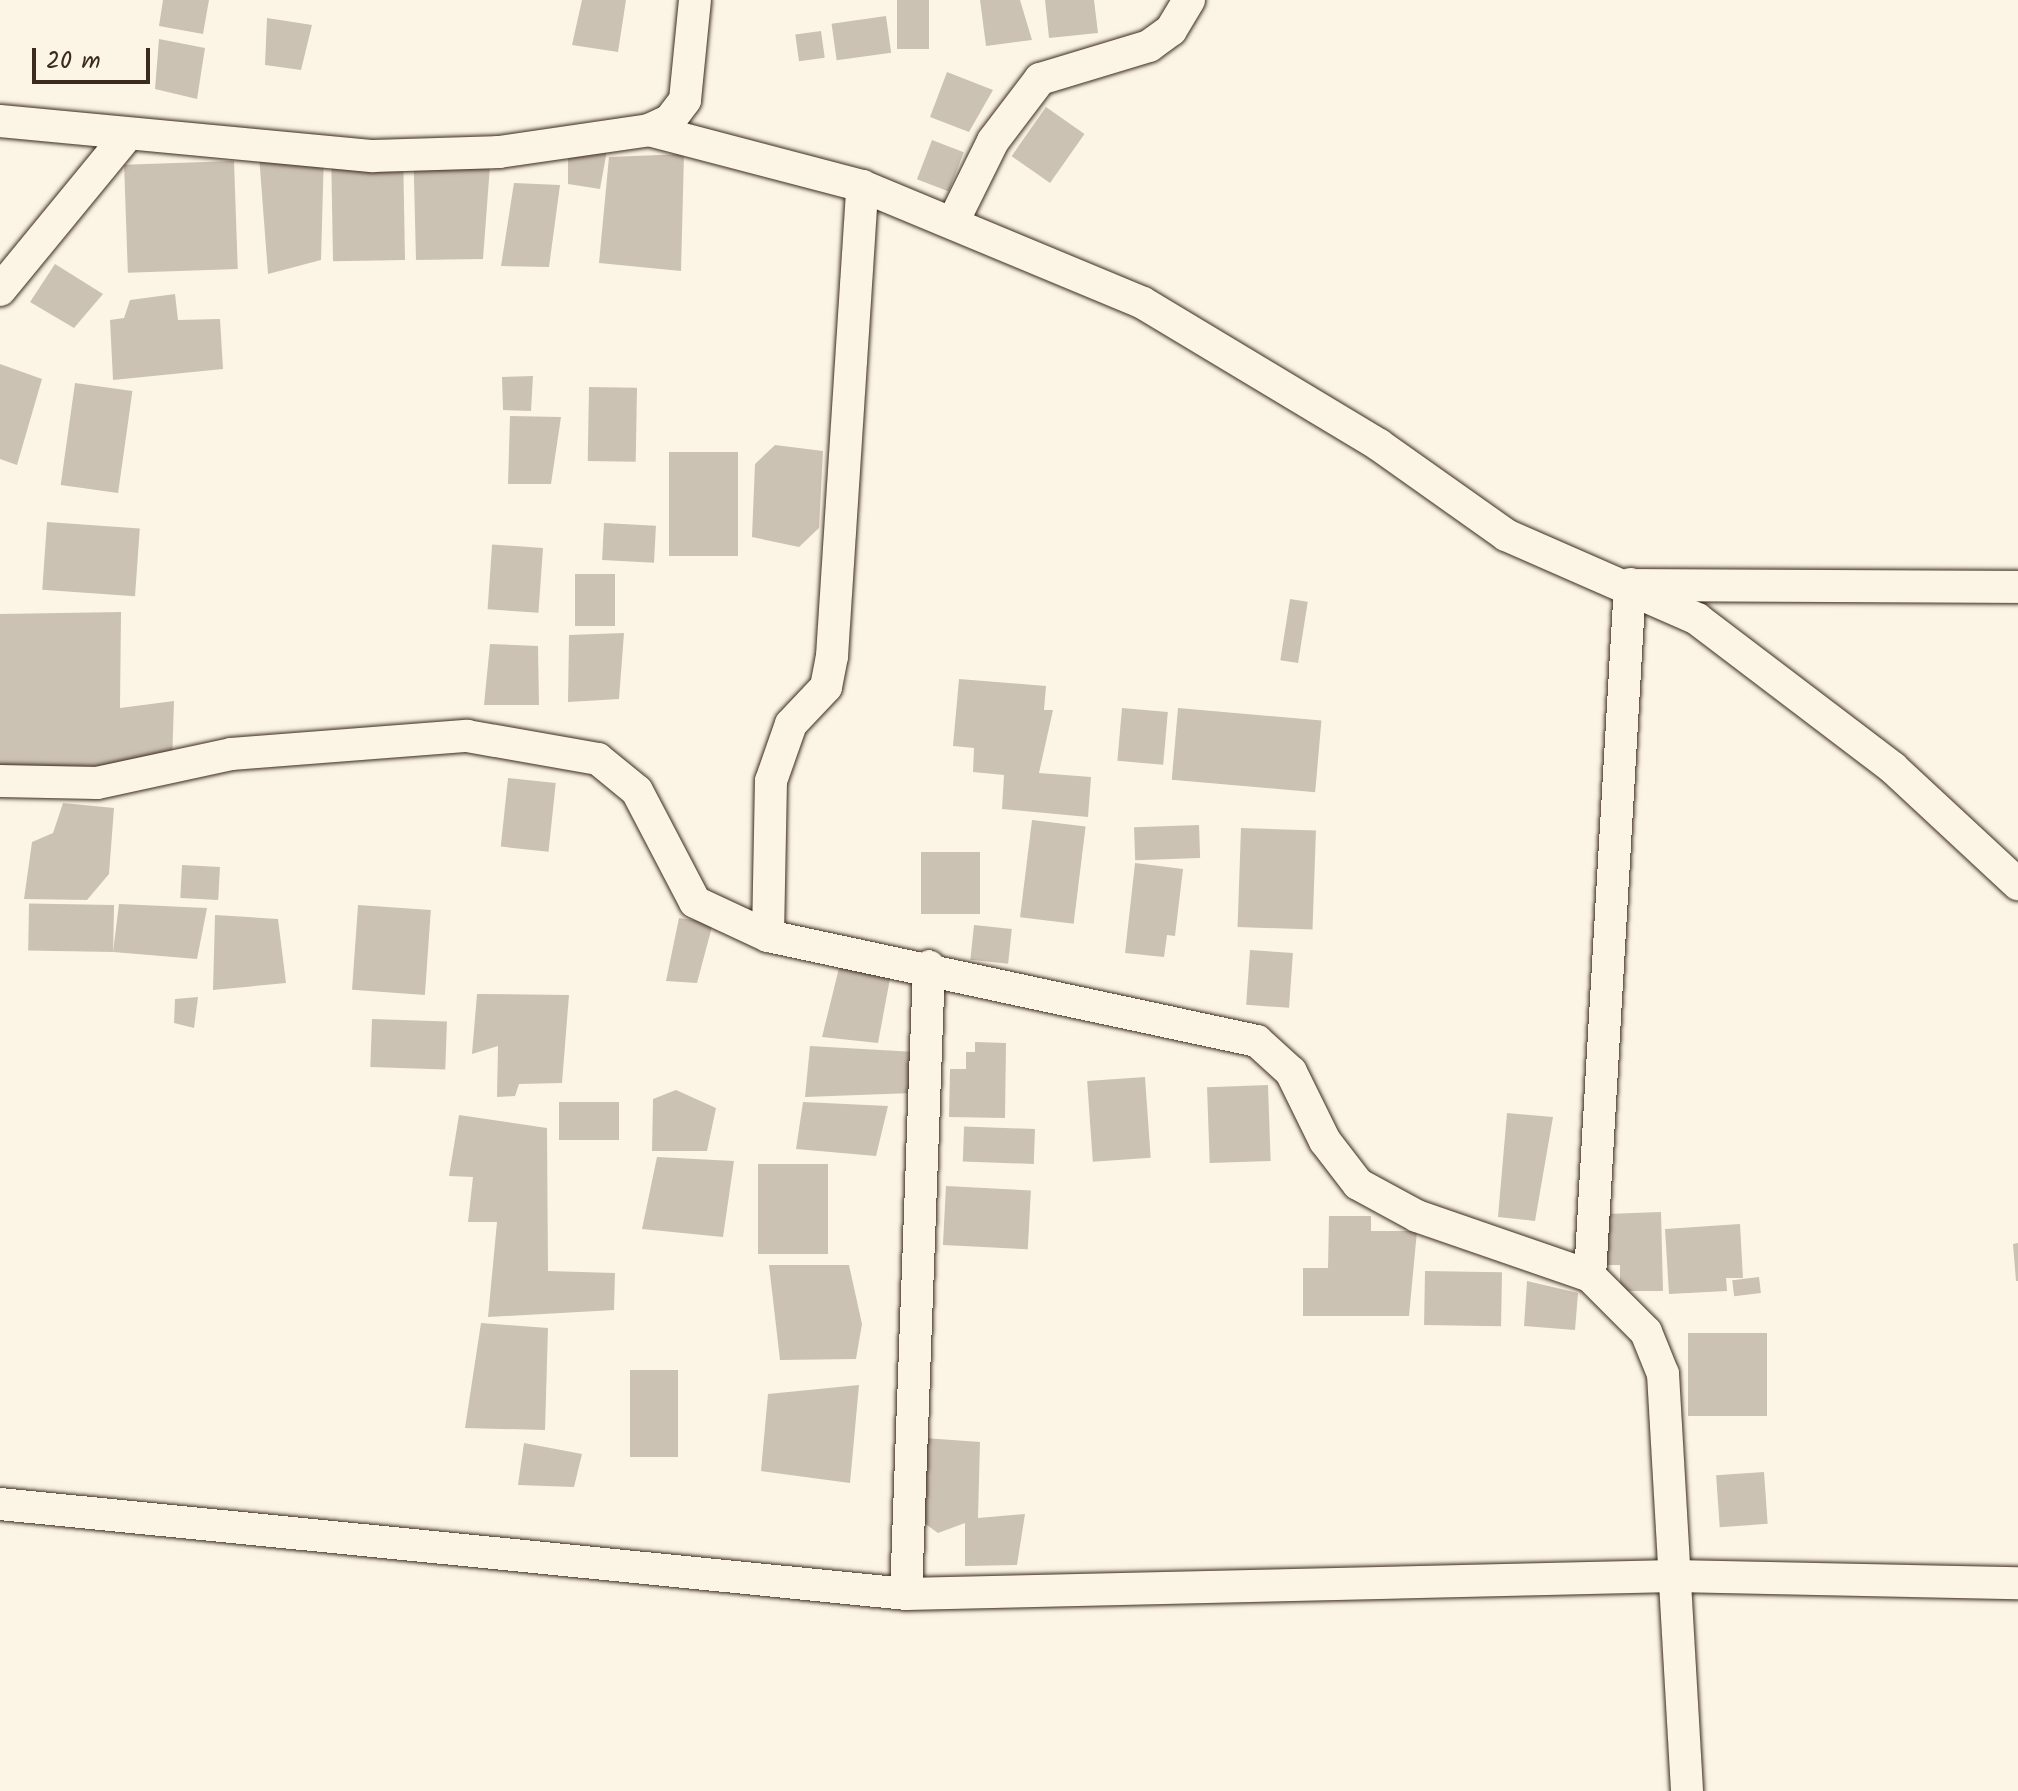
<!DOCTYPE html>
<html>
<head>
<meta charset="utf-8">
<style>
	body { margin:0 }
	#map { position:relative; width:2018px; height:1791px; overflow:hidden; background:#fcf5e5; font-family:Kalam,sans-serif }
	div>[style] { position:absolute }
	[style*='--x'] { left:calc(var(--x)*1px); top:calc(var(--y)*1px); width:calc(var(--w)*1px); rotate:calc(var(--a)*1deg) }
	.building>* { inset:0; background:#ccc2b3; transform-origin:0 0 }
	.roads { filter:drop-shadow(0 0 2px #3b2a1e) drop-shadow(0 0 2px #3b2a1e) }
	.minor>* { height:32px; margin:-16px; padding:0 16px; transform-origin:16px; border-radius:16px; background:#fcf5e5 }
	span { translate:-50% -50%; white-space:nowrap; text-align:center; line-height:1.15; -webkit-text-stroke:6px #fcf5e5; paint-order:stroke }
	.scale { position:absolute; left:32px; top:48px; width:118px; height:36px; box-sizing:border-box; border:4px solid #3b2a1e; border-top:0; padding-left:10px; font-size:24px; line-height:28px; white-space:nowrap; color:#3b2a1e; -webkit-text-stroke:6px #fcf5e5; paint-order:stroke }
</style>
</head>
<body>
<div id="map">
	<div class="building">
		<i style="clip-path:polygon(163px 0,209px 0,203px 34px,159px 26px)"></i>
		<i style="clip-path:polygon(582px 0,626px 0,618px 52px,572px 45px)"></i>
		<i style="left:897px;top:0;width:32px;height:49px"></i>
		<i style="clip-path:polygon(980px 0,1020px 0,1032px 40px,986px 46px)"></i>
		<i style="clip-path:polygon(1045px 0,1094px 0,1098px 33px,1049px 38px)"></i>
		<i style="left:886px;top:16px;width:37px;height:55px;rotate:82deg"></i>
		<i style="clip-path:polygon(267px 18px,312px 25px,301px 70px,265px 65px)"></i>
		<i style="left:821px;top:31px;width:27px;height:26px;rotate:82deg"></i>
		<i style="clip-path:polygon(159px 39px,205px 48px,197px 99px,155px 89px)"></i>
		<i style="clip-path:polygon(947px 72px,993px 90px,969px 132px,930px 117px)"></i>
		<i style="left:1046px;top:107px;width:47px;height:60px;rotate:35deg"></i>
		<i style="clip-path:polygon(492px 139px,483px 259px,416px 260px,413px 140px)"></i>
		<i style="left:932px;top:140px;width:34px;height:42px;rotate:21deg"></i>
		<i style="left:403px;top:146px;width:114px;height:72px;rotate:89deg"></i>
		<i style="clip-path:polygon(568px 149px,607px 150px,600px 189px,568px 184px)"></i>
		<i style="clip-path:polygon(324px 152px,321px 260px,268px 274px,259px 155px)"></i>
		<i style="clip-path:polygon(684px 154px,681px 271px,599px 263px,609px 157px)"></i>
		<i style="left:234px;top:161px;width:108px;height:110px;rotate:88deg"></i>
		<i style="clip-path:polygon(514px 183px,560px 185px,549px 267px,501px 266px)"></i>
		<i style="clip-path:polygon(55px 264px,103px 294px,74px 328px,30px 302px)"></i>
		<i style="clip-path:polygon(175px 294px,178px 320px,220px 319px,223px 369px,113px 380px,110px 320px,124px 318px,130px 300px)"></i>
		<i style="clip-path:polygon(0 364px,42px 379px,17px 465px,0 459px)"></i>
		<i style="clip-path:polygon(533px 376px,531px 411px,503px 410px,502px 377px)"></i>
		<i style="left:75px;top:383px;width:58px;height:103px;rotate:8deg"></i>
		<i style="left:589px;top:387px;width:48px;height:74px;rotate:1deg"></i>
		<i style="clip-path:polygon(510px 416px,561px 417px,551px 484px,508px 484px)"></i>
		<i style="clip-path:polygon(775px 445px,823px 451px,819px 528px,799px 547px,752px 537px,755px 464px)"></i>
		<i style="left:669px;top:452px;width:69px;height:104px"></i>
		<i style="left:47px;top:522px;width:93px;height:68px;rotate:4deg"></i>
		<i style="left:604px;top:523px;width:52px;height:37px;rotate:3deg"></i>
		<i style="left:543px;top:548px;width:65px;height:51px;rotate:94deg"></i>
		<i style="left:615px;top:574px;width:52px;height:40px;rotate:90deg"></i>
		<i style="left:1290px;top:599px;width:18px;height:62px;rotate:9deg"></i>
		<i style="clip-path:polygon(121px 612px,120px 708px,174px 701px,172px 766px,0 766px,0 614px)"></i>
		<i style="clip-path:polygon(624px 633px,619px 699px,568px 702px,569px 635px)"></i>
		<i style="clip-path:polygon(490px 644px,538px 646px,539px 705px,484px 705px)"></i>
		<i style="clip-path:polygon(959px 679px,1046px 686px,1044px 710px,1053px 710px,1039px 773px,1091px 777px,1088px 817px,1002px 809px,1004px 775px,973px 772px,974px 748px,953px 746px)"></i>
		<i style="left:1122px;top:708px;width:46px;height:53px;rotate:5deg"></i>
		<i style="left:1178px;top:708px;width:144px;height:72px;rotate:5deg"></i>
		<i style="left:508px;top:778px;width:48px;height:69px;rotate:6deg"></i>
		<i style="clip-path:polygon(63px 803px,114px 808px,109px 874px,87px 900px,24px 899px,32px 842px,53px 833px)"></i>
		<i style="left:1032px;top:820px;width:54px;height:98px;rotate:7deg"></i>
		<i style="left:1199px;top:825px;width:33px;height:65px;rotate:88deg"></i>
		<i style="left:1241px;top:828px;width:75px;height:99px;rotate:2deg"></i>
		<i style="left:980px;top:852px;width:62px;height:59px;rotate:90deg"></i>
		<i style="clip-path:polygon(1135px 863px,1183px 869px,1175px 936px,1167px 935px,1164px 957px,1125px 953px)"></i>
		<i style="left:182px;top:865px;width:38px;height:33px;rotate:3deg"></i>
		<i style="clip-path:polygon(119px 904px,207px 908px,197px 959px,113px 952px)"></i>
		<i style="left:114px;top:905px;width:47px;height:85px;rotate:91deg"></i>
		<i style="left:358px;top:905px;width:73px;height:85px;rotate:4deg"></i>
		<i style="clip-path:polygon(215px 915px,278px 919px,286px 983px,213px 990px)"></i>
		<i style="clip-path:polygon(679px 918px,713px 923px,697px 983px,666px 981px)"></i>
		<i style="left:974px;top:925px;width:38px;height:35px;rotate:6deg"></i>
		<i style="left:1250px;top:950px;width:43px;height:55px;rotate:4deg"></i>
		<i style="clip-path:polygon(841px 960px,892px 968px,878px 1043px,822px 1037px)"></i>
		<i style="clip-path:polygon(477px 994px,569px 995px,562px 1083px,519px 1084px,515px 1096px,497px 1097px,498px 1046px,472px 1054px)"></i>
		<i style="clip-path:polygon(198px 997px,194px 1028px,174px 1023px,175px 999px)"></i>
		<i style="left:372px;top:1019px;width:75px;height:48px;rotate:2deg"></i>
		<i style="clip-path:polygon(975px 1042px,1006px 1043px,1005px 1118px,949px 1117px,950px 1069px,966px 1069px,966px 1052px,975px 1052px)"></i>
		<i style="clip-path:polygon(810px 1046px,916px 1052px,913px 1093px,805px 1097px)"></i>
		<i style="left:1145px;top:1077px;width:81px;height:58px;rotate:86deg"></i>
		<i style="left:1268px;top:1085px;width:76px;height:61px;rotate:88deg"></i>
		<i style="clip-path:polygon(676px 1090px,716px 1108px,707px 1151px,652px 1151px,653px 1099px)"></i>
		<i style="left:619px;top:1102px;width:38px;height:60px;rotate:90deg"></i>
		<i style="clip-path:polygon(803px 1102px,888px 1106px,876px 1156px,796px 1149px)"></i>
		<i style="clip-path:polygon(1507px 1113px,1553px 1117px,1535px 1221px,1498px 1217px)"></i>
		<i style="clip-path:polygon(459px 1115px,547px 1128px,548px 1271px,615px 1273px,614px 1310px,488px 1317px,497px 1222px,468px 1222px,473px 1177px,449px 1176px)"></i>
		<i style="left:1035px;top:1129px;width:35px;height:71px;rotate:92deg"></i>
		<i style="clip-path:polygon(657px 1157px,734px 1161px,723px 1237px,642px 1229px)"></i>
		<i style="left:758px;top:1164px;width:70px;height:90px"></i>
		<i style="left:946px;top:1186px;width:85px;height:59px;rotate:3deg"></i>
		<i style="clip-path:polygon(1661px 1212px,1663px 1291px,1620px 1291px,1620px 1265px,1607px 1265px,1606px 1214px)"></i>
		<i style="clip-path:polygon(1329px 1216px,1371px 1216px,1371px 1231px,1417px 1231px,1409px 1316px,1303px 1316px,1303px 1268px,1328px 1268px)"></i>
		<i style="clip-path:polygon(1740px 1224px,1743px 1278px,1726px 1278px,1727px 1291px,1669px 1294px,1665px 1229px)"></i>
		<i style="clip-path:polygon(2018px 1243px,2018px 1281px,2016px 1281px,2013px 1244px)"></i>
		<i style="clip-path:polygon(769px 1265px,849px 1265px,862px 1324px,856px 1359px,780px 1360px)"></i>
		<i style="left:1425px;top:1271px;width:77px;height:54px;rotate:1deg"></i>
		<i style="left:1759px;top:1277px;width:16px;height:27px;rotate:83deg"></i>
		<i style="clip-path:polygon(1527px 1281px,1578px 1293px,1575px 1330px,1524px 1326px)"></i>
		<i style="clip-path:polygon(481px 1323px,548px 1328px,545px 1430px,465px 1428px)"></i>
		<i style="left:1767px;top:1333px;width:83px;height:79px;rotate:90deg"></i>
		<i style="left:630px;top:1370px;width:48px;height:87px"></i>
		<i style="clip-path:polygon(859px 1385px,850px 1483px,761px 1471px,768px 1394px)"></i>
		<i style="clip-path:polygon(911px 1437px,980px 1442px,978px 1518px,1025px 1514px,1017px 1565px,965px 1566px,965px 1523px,938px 1533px,920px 1520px)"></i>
		<i style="clip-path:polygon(524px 1443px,582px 1454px,574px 1487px,518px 1485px)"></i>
		<i style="left:1764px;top:1472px;width:52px;height:48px;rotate:86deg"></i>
	</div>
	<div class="roads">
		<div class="minor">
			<i style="--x:0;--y:121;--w:375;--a:5.4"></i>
			<i style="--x:373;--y:156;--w:126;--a:-1.8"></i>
			<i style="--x:499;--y:152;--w:152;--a:-8.3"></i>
			<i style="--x:649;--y:130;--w:23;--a:-25"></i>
			<i style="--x:670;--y:120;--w:25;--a:-53"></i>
			<i style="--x:685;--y:100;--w:100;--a:-84.3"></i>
			<i style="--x:649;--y:130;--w:220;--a:14.7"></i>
			<i style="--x:862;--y:186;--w:304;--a:22.6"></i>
			<i style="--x:1143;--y:303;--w:275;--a:31"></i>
			<i style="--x:1379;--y:445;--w:156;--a:35.3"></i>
			<i style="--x:1506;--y:535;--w:209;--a:23.7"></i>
			<i style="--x:1697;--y:619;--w:246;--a:37.2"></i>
			<i style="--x:1893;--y:768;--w:171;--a:42.9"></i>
			<i style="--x:954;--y:220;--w:88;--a:-63.7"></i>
			<i style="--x:993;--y:141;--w:78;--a:-52.8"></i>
			<i style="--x:1040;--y:79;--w:114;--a:-16.8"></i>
			<i style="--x:1149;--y:46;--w:27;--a:-36"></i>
			<i style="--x:1171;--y:30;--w:35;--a:-59"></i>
			<i style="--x:0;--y:290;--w:197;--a:-50.6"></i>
			<i style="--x:1638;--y:585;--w:380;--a:0.3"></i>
			<i style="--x:0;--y:781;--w:97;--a:1.2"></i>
			<i style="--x:97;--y:783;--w:137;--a:-12.2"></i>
			<i style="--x:231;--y:754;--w:237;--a:-4.4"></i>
			<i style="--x:467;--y:736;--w:133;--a:10"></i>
			<i style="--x:598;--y:759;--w:50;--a:39.4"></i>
			<i style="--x:637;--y:791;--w:125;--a:62.4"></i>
			<i style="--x:695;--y:902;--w:81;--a:25"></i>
			<i style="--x:768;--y:936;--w:500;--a:12.12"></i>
			<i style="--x:1257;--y:1041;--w:46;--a:42.4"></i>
			<i style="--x:1291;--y:1072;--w:77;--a:63.8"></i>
			<i style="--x:1325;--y:1141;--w:54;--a:52.5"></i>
			<i style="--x:1358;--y:1184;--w:67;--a:28.5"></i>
			<i style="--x:1417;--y:1216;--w:183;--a:19.1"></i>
			<i style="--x:1590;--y:1276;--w:79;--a:45"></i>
			<i style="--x:1646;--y:1332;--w:45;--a:68"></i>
			<i style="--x:1663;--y:1374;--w:418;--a:86.7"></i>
			<i style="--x:768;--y:936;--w:155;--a:-88.9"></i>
			<i style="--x:771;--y:781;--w:60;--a:-70.7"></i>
			<i style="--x:791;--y:724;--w:51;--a:-46.6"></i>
			<i style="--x:826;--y:687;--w:32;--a:-79"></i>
			<i style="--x:832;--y:656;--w:471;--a:-86.3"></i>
			<i style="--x:1590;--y:1276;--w:693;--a:-86.69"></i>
			<i style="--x:0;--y:1504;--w:910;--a:5.67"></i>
			<i style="--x:906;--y:1594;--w:768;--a:-1.34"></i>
			<i style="--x:1674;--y:1576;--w:344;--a:1.2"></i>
			<i style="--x:906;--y:1594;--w:628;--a:-87.9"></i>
		</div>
	</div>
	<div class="scale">20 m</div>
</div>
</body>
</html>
